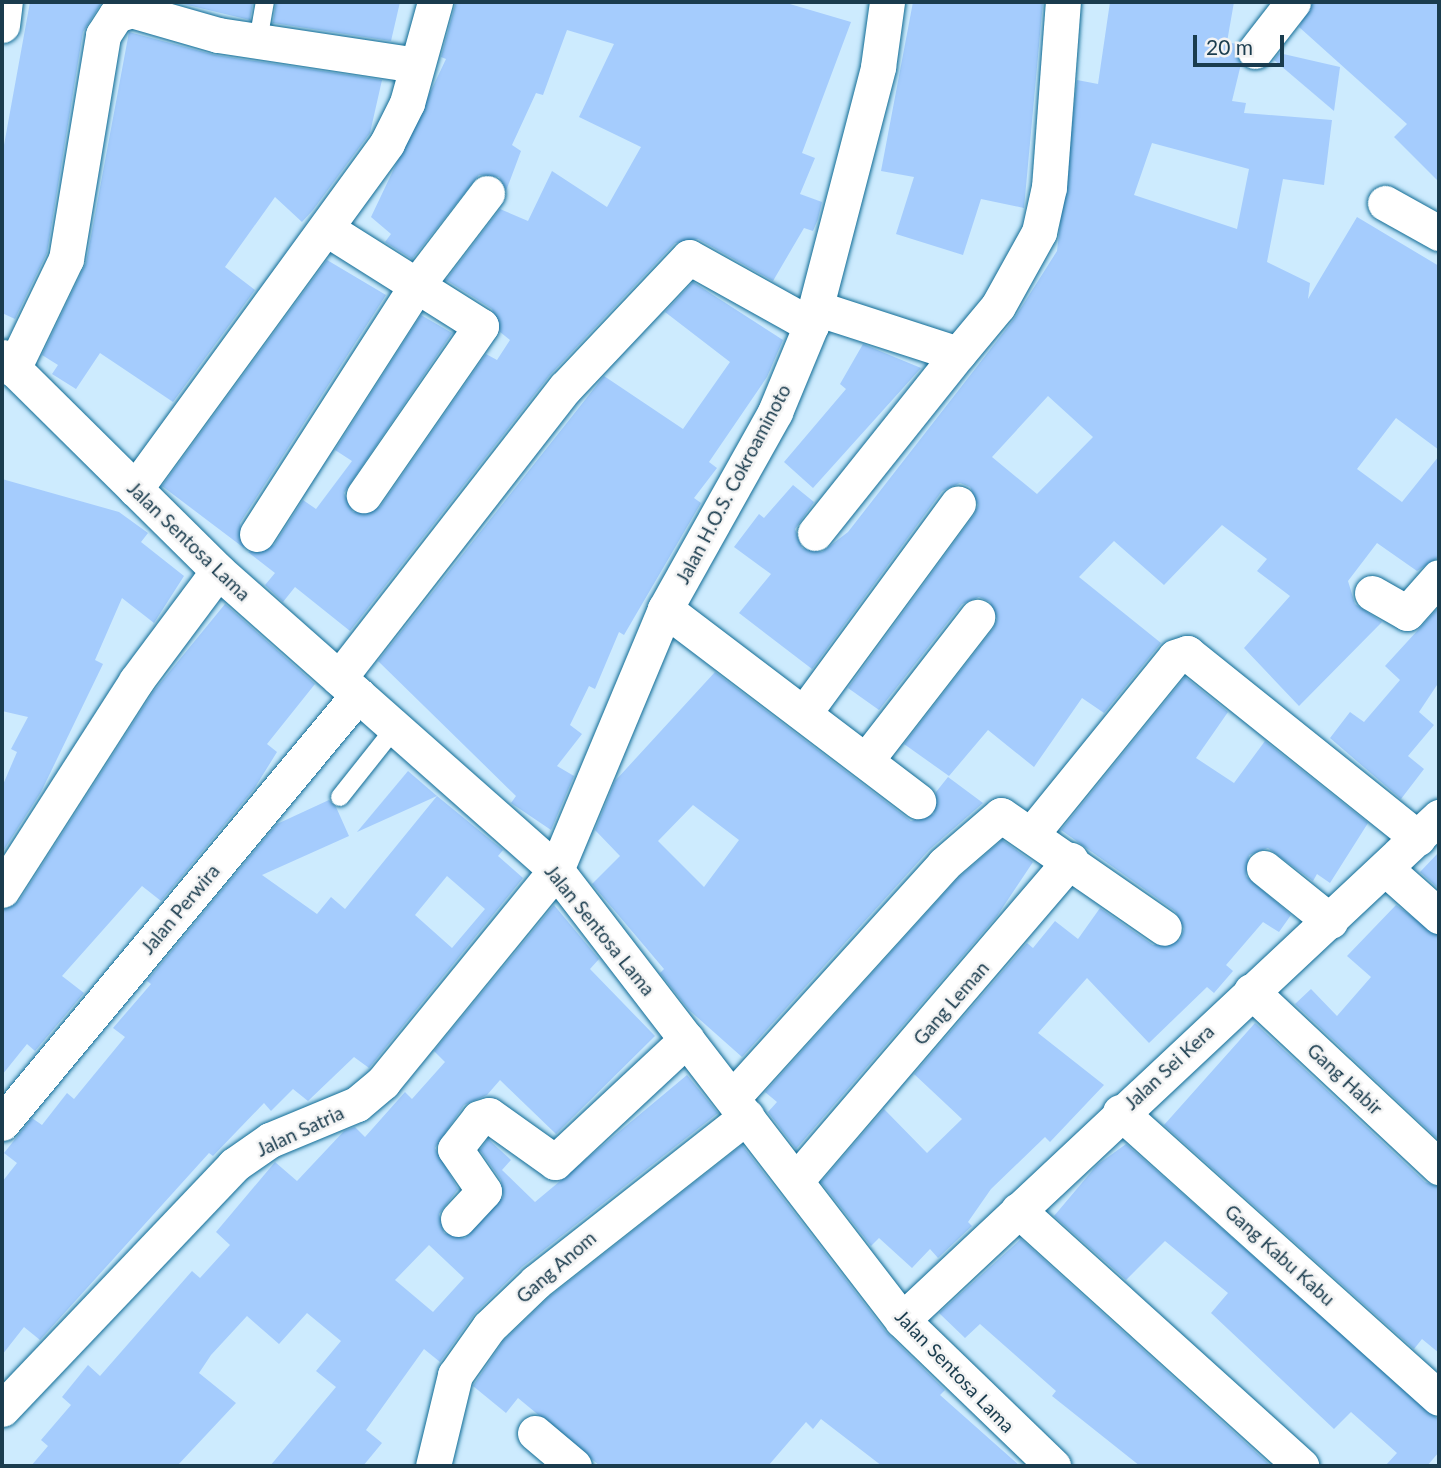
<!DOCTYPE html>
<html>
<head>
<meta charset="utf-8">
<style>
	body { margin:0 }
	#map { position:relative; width:1441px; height:1468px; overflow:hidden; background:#cdebfe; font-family:Lato,sans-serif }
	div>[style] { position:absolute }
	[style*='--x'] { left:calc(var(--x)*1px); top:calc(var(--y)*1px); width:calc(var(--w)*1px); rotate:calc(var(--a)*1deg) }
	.building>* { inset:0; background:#a5ccfd }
	.roads { filter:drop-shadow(0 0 2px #0f6b94) drop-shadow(0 0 2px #0f6b94) }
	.service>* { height:18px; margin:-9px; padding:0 9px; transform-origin:9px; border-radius:9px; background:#fff }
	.minor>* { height:35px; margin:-17.5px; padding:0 17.5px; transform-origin:17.5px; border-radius:17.5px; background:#fff }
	span { translate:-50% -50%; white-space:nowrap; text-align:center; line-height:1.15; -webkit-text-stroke:5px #f3f3f3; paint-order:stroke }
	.street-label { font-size:19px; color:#1a3c4e }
	.frame { position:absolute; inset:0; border:4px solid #1a3c4e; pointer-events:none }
	.scale { position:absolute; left:1193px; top:35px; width:91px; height:32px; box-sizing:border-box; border:4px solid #1a3c4e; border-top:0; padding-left:9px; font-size:21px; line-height:24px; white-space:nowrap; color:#1a3c4e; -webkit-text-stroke:5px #f3f3f3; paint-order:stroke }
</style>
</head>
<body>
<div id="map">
	<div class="building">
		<i style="clip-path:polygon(30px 2px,102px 2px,83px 32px,47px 253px,15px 319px,2px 313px,2px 156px)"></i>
		<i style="clip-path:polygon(175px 2px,253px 2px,250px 20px)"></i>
		<i style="clip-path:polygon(276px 2px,400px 2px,391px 41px,273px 23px)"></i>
		<i style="clip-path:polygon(456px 2px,783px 2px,851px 22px,802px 153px,815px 158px,800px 194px,822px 202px,818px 219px,813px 231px,804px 228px,773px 281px,698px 239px,675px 243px,549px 376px,350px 631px,295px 587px,283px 602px,265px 585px,275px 573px,248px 552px,274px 545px,303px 500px,316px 509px,352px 461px,335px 450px,421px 315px,452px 333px,344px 493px,353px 512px,380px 507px,486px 354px,497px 360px,510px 340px,500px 332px,492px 309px,446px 280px,500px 209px,528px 221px,552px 171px,607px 207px,641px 147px,579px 117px,614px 44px,567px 30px,543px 95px,536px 93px,512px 145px,521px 151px,506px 191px,499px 177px,479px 175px,412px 259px,385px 242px,391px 234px,371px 217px,446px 59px,441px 57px)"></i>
		<i style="clip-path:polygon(913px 2px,1043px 2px,1024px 208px,981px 199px,963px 255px,896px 234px,914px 177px,881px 171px)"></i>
		<i style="clip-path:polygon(evenodd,1110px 2px,1234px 2px,1227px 42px,1237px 44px,1241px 64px,1232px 101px,1246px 103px,1244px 113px,1332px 120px,1324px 185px,1283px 179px,1267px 262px,1310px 283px,1308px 299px,1357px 217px,1439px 266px,1439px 450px,1396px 418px,1357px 469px,1402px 502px,1439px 456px,1439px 557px,1417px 571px,1377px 543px,1348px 581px,1355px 604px,1382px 622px,1299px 706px,1244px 648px,1290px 596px,1257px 571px,1267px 559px,1222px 525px,1164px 585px,1114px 541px,1079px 577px,1161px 643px,1104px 713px,1082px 698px,1034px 767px,988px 730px,949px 776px,904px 744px,993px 629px,997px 619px,990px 602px,979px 597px,962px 604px,879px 710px,848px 688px,974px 515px,978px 505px,970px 487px,960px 483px,942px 491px,812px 669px,739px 613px,771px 574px,734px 547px,759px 514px,764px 518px,793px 485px,814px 502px,795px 529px,802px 548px,822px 552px,848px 532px,1014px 319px,1057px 251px,1077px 80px,1098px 84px,1110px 2px,1152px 143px,1249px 169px,1237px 229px,1134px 195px,1152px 143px,1110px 2px,1048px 396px,1093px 437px,1037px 494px,992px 457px,1048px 396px)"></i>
		<i style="clip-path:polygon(1313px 2px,1439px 2px,1439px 182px,1394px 137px,1407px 124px,1299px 27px)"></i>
		<i style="clip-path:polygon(129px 32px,215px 55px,382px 80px,370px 133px,313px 210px,302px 222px,275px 197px,225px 267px,255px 290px,173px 402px,100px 353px,76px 389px,52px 374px,58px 365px,42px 355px,86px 263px)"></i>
		<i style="clip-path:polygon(1279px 53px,1340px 67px,1334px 111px,1274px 60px)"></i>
		<i style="clip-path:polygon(327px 260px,386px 295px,240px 523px,244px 548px,162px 486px)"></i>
		<i style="clip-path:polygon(693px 282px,783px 340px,767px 377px,709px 462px,717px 468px,694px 498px,701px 503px,624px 635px,619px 632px,595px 689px,589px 686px,570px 725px,582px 734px,557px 766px,574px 776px,551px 830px,511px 803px,516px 796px,378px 661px,604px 376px,683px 429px,730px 362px,665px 312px)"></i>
		<i style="clip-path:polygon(863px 344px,921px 368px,813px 488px,784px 462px,846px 389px,840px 384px)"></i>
		<i style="clip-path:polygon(2px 479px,119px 512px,148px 533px,141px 542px,184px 576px,154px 623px,122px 598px,95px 660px,103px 664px,41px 792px,2px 853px,2px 787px,17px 752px,11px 749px,28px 717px,2px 711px)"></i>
		<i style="clip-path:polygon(225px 604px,315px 684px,267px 744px,277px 752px,254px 789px,161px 901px,142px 886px,62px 976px,84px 993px,35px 1051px,27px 1044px,2px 1075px,2px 910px,19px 901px,153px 692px)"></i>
		<i style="clip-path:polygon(1439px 607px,1439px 682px,1419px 712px,1434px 725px,1408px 756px,1424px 769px,1401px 799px,1330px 738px,1350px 712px,1364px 722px,1400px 680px,1385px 666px)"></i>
		<i style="clip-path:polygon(evenodd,715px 672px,911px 821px,934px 814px,936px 792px,948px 777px,983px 803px,929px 850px,742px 1057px,689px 1010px,660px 973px,664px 969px,592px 884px,620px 856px,595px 830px,615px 781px,715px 672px,693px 805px,739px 840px,704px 887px,658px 841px,693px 805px)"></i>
		<i style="clip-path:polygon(1185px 677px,1228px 712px,1196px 758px,1234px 783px,1265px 741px,1368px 823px,1330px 883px,1317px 874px,1313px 881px,1268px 848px,1249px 855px,1246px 876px,1291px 915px,1279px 932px,1263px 922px,1226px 965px,1233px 971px,1214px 993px,1207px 987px,1149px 1043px,1087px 978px,1038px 1033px,1104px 1085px,1050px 1142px,1045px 1137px,991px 1189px,968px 1222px,972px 1226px,938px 1258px,930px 1249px,912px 1268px,879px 1238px,871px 1246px,821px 1182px,884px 1109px,927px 1153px,962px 1119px,914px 1074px,1027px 943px,1033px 948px,1055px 921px,1078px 939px,1100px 908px,1153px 945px,1180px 940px,1184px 929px,1175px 911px,1061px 830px)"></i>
		<i style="clip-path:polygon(408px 771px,437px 796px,357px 832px)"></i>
		<i style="clip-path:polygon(evenodd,437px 796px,503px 850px,498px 856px,523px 878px,369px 1068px,354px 1057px,308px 1101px,293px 1089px,271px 1111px,264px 1103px,213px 1156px,209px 1153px,40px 1340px,24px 1327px,2px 1355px,2px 1182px,17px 1163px,4px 1153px,32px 1118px,42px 1125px,67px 1093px,74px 1099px,125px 1037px,113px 1028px,151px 984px,147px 981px,277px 824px,329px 800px,336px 807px,349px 836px,262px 875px,317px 914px,331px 897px,345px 909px,437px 796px,447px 876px,485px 909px,452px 948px,415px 915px,447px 876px)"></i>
		<i style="clip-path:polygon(1002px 840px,1033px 862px,997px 916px,796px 1149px,768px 1112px,777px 1102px,765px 1092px,958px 878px)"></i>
		<i style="clip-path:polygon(1439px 852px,1439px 889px,1420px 872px)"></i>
		<i style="clip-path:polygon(evenodd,554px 905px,599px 959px,590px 969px,655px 1036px,556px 1134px,500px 1080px,487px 1095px,464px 1105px,435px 1148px,458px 1189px,439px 1214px,444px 1233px,465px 1238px,503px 1197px,501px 1180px,480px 1150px,488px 1139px,511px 1160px,502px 1170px,535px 1202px,687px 1075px,718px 1113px,522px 1267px,475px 1313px,440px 1362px,424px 1349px,366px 1430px,382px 1443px,363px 1466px,270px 1466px,336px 1387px,316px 1371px,341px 1341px,307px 1313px,279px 1344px,247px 1316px,211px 1355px,199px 1373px,236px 1403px,177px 1466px,31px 1466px,48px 1446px,41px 1440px,71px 1405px,62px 1397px,88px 1365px,100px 1376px,192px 1271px,200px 1278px,230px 1245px,216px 1232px,275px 1162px,297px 1181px,344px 1131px,355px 1127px,365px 1137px,405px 1092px,412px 1099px,445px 1062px,434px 1051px,554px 905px,429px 1245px,464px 1278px,433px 1312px,395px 1280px,429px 1245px)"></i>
		<i style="clip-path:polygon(1396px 905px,1439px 936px,1439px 1140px,1295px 1004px,1311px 989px,1337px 1016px,1371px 977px,1347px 956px)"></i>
		<i style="clip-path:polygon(1255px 1023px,1425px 1182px,1439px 1187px,1439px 1353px,1422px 1339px,1414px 1349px,1164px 1125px)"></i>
		<i style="clip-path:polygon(1126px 1144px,1439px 1420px,1439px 1452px,1427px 1466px,1385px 1466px,1397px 1453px,1351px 1412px,1334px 1429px,1211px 1313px,1228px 1293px,1165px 1241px,1126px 1280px,1054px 1216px,1097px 1165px)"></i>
		<i style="clip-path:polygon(742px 1145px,886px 1332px,945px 1390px,940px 1395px,1020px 1466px,882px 1466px,821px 1419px,813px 1429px,806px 1422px,768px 1466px,600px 1466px,518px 1398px,506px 1413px,473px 1386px,504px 1340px,549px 1297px)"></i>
		<i style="clip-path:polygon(1021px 1239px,1271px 1466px,1140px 1466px,1052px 1396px,1056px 1391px,980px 1324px,965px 1338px,939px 1313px)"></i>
	</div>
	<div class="roads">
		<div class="service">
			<i style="--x:258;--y:41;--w:40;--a:-80"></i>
			<i style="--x:340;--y:797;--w:87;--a:-51.5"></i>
		</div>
		<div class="minor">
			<i style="--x:2;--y:25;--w:23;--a:-83"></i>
			<i style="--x:1255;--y:51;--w:62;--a:-52.2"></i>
			<i style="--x:1385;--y:203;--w:62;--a:29.1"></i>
			<i style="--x:327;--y:229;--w:182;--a:32.2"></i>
			<i style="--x:481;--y:326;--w:206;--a:124.7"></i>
			<i style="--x:816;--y:308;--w:149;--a:17.9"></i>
			<i style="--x:958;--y:354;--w:62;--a:-50.2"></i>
			<i style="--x:998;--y:306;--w:85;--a:-61"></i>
			<i style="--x:1039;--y:232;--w:46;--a:-77.5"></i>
			<i style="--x:1049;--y:187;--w:186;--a:-85.7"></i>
			<i style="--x:2;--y:357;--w:304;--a:44.7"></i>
			<i style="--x:218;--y:571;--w:451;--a:41.5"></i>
			<i style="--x:556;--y:870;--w:568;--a:52.44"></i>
			<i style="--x:902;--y:1320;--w:210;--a:44"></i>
			<i style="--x:13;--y:369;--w:122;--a:-64.3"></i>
			<i style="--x:66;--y:259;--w:227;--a:-80.6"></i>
			<i style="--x:103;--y:35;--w:24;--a:-57"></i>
			<i style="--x:116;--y:15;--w:16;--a:-18"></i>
			<i style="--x:131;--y:10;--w:91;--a:16"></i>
			<i style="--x:218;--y:35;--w:200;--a:8.6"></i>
			<i style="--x:135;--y:489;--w:428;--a:-53.9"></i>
			<i style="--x:387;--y:143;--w:45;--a:-63.4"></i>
			<i style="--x:407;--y:103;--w:105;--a:-74.5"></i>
			<i style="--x:815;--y:533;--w:229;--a:-51.4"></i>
			<i style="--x:257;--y:534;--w:295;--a:-57.3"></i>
			<i style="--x:416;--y:286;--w:117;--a:-52.6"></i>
			<i style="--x:1372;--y:593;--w:40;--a:29.7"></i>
			<i style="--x:1407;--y:613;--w:48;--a:-48.4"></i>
			<i style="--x:665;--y:609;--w:318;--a:37.2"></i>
			<i style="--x:339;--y:678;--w:368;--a:-52.1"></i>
			<i style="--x:565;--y:388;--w:180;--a:-46.6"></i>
			<i style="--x:689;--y:257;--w:140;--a:29.1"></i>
			<i style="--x:804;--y:713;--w:260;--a:-53.7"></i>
			<i style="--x:867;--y:759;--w:180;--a:-52.2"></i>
			<i style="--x:1033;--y:832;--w:225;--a:-50.9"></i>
			<i style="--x:1175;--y:657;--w:13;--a:-18"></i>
			<i style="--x:1187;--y:653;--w:296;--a:38.7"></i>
			<i style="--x:1264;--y:868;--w:85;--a:38.8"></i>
			<i style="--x:1386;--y:869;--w:71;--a:41.6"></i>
			<i style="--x:2;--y:890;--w:248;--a:-57.3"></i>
			<i style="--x:136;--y:681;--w:137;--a:-53.3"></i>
			<i style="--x:1251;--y:991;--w:258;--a:43.1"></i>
			<i style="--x:733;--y:1097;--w:314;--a:-47.8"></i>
			<i style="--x:944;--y:864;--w:75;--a:-40.7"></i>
			<i style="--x:1001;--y:815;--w:198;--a:34.7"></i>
			<i style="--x:1120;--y:1112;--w:428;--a:41.9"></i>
			<i style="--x:2;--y:1123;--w:557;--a:-50.25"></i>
			<i style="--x:798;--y:1178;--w:419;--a:-49.4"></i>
			<i style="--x:1018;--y:1210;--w:382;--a:42.1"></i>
			<i style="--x:458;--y:1219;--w:38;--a:-47"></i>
			<i style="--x:484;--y:1191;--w:51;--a:-124.6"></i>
			<i style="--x:455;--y:1149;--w:39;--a:-52"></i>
			<i style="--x:479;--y:1118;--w:10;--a:-17"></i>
			<i style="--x:489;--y:1115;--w:81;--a:35.5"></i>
			<i style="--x:555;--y:1162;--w:180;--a:-43"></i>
			<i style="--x:902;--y:1320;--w:736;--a:-43.13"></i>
			<i style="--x:2;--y:1409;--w:337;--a:-46.4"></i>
			<i style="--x:234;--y:1165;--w:44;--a:-34.8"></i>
			<i style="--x:270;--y:1140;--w:94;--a:-22.5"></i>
			<i style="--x:357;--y:1104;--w:34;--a:-40"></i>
			<i style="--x:383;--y:1082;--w:274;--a:-50.8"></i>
			<i style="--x:556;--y:870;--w:283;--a:-67.3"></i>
			<i style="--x:665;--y:609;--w:226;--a:-60.8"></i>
			<i style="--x:775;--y:412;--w:94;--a:-67.5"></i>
			<i style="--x:811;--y:325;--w:267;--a:-75.4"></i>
			<i style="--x:878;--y:67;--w:66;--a:-82.1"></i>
			<i style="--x:535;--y:1433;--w:51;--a:40.2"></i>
			<i style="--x:433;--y:1466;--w:94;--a:-76.4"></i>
			<i style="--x:455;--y:1375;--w:59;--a:-54.7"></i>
			<i style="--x:489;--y:1327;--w:65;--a:-43.8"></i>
			<i style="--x:536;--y:1282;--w:268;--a:-38.2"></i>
		</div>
	</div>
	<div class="street-label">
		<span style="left:733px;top:484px;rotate:-62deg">Jalan H.O.S. Cokroaminoto</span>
		<span style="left:189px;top:541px;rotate:44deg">Jalan Sentosa Lama</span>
		<span style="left:180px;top:909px;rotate:-50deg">Jalan Perwira</span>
		<span style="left:600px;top:930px;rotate:51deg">Jalan Sentosa Lama</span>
		<span style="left:951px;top:1003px;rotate:-49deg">Gang Leman</span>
		<span style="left:1169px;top:1067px;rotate:-43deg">Jalan Sei Kera</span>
		<span style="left:1345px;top:1079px;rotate:43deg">Gang Habir</span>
		<span style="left:300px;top:1131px;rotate:-25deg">Jalan Satria</span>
		<span style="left:1280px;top:1255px;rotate:42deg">Gang Kabu Kabu</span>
		<span style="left:556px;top:1267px;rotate:-41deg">Gang Anom</span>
		<span style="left:955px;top:1371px;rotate:46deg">Jalan Sentosa Lama</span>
	</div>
	<div class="frame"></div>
	<div class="scale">20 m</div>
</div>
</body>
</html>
